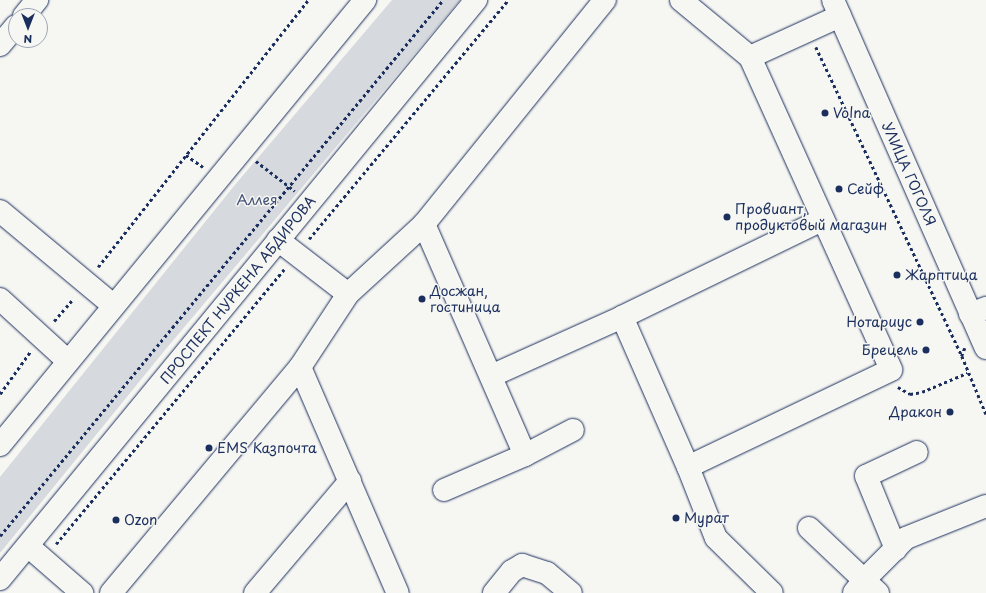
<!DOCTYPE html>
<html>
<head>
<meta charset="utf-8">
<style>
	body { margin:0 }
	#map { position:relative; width:986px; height:593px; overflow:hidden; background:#f6f6f2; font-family:"Playpen Sans",sans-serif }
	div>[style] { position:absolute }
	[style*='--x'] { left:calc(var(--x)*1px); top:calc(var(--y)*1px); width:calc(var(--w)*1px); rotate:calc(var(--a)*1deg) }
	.green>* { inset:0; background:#d6d9dd }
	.path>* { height:2.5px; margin-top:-1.25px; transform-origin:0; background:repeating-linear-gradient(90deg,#1b2f5e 0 3px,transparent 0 6px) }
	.roads { filter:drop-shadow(0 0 1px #1b2f5e) drop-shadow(0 0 1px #1b2f5e) }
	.minor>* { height:22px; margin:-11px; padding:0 11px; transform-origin:11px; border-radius:11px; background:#f6f6f2 }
	.major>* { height:22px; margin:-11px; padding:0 11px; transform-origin:11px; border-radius:11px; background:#f6f6f2 }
	.highway>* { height:22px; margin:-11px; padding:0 11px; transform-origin:11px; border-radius:11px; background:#f6f6f2 }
	.dots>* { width:11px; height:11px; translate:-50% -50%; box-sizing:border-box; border:2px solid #f6f6f2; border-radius:50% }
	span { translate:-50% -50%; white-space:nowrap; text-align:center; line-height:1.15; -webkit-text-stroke:3px #f6f6f2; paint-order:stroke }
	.poi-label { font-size:14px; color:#1b2f5e }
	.left { translate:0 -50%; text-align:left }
	.right { translate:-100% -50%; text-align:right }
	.street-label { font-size:14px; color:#1b2f5e }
	.park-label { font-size:14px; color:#405177 }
	.north { position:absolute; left:8px; top:8px; width:40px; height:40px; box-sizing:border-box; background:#f6f6f2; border:1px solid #9ea6b7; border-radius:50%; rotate:180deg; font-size:11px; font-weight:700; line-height:16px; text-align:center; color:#1b2f5e }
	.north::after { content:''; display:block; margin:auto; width:14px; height:18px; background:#1b2f5e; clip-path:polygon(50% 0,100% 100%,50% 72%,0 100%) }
</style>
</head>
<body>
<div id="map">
	<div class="green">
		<i style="clip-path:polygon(392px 0,460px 0,165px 350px,0 553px,0 477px,234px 186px)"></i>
	</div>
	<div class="path">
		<i style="--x:816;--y:47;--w:342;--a:64.7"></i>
		<i style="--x:186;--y:155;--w:21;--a:35"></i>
		<i style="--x:256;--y:161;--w:49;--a:37.6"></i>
		<i style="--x:309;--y:239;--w:311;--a:-50.2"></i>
		<i style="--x:98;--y:267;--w:340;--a:-51.8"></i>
		<i style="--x:54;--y:321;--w:30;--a:-49"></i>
		<i style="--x:965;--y:348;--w:9;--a:111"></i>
		<i style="--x:962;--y:356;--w:63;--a:67.5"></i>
		<i style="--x:898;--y:387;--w:14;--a:30"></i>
		<i style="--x:910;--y:394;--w:12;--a:-9"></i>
		<i style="--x:922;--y:392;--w:49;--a:-22.9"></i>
		<i style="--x:0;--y:394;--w:52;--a:-54.5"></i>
		<i style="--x:0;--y:536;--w:695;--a:-50.43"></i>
		<i style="--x:56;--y:544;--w:357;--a:-50.3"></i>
	</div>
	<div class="roads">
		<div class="minor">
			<i style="--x:681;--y:0;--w:89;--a:39.6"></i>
			<i style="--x:750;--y:57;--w:99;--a:-24.5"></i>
			<i style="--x:24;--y:16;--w:21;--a:-51"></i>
			<i style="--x:0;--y:45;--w:25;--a:-50"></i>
			<i style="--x:750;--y:57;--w:343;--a:65.7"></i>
			<i style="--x:891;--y:370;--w:225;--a:154.5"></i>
			<i style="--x:688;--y:467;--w:164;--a:-113.7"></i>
			<i style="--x:622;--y:317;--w:222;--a:-25.9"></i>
			<i style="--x:0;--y:211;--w:148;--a:39.8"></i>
			<i style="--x:424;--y:224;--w:252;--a:66.4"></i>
			<i style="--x:278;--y:240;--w:88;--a:37.6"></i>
			<i style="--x:348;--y:294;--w:87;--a:123.3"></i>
			<i style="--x:300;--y:367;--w:246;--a:66.6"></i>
			<i style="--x:348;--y:294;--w:103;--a:-42.6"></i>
			<i style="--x:424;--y:224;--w:288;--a:-51.1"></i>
			<i style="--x:0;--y:299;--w:92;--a:42.4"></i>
			<i style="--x:970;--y:314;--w:17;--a:-21"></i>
			<i style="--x:491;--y:376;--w:144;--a:-24.2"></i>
			<i style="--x:688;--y:467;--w:76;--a:68.5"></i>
			<i style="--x:716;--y:538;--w:78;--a:44.5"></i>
			<i style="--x:444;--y:490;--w:88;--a:-23.4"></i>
			<i style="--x:525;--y:455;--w:54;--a:-27.5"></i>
			<i style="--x:809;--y:528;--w:76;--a:43.4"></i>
			<i style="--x:864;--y:580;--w:16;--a:128"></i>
			<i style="--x:28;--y:546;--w:72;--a:41"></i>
			<i style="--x:896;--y:549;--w:79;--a:-112.3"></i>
			<i style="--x:866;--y:476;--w:56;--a:-25.2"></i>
			<i style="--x:0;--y:579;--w:750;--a:-50.58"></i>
			<i style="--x:111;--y:593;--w:295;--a:-50.1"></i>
			<i style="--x:255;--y:593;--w:147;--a:-49.7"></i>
			<i style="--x:494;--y:593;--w:28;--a:-51"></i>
			<i style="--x:512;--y:571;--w:12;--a:-31"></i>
			<i style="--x:522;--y:565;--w:26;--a:18"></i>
			<i style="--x:547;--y:573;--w:31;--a:40"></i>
			<i style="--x:878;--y:593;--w:19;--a:-137"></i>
			<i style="--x:864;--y:580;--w:59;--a:-45"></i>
			<i style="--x:906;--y:538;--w:86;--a:-21.8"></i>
		</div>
		<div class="major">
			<i style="--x:0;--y:445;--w:576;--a:-50.64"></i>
		</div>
		<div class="highway">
			<i style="--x:833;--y:0;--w:380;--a:66.3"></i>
		</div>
	</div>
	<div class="dots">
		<i style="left:825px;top:113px;background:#1b2f5e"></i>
		<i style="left:839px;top:189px;background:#1b2f5e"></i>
		<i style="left:727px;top:217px;background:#1b2f5e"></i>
		<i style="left:897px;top:275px;background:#1b2f5e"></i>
		<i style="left:422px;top:299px;background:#1b2f5e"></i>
		<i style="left:920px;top:322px;background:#1b2f5e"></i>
		<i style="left:926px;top:350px;background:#1b2f5e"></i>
		<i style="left:950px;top:412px;background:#1b2f5e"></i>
		<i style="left:209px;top:448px;background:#1b2f5e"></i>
		<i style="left:676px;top:518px;background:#1b2f5e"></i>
		<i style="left:116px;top:520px;background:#1b2f5e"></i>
	</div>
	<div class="poi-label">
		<span class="left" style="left:833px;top:113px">Volna</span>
		<span class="left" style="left:847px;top:189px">Сейф</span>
		<span class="left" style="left:735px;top:217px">Провиант,<br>продуктовый магазин</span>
		<span class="left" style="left:905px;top:275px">Жарптица</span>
		<span class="left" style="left:430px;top:299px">Досжан,<br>гостиница</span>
		<span class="right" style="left:912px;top:322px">Нотариус</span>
		<span class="right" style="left:918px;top:350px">Брецель</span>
		<span class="right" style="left:942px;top:412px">Дракон</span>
		<span class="left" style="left:217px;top:448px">EMS Казпочта</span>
		<span class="left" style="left:684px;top:518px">Мурат</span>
		<span class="left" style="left:124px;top:520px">Ozon</span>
	</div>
	<div class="street-label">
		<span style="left:909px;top:174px;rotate:66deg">УЛИЦА ГОГОЛЯ</span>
		<span style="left:238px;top:290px;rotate:-51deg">ПРОСПЕКТ НУРКЕНА АБДИРОВА</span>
	</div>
	<div class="park-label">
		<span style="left:257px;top:200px">Аллея</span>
	</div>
	<div class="north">N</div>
</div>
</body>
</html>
